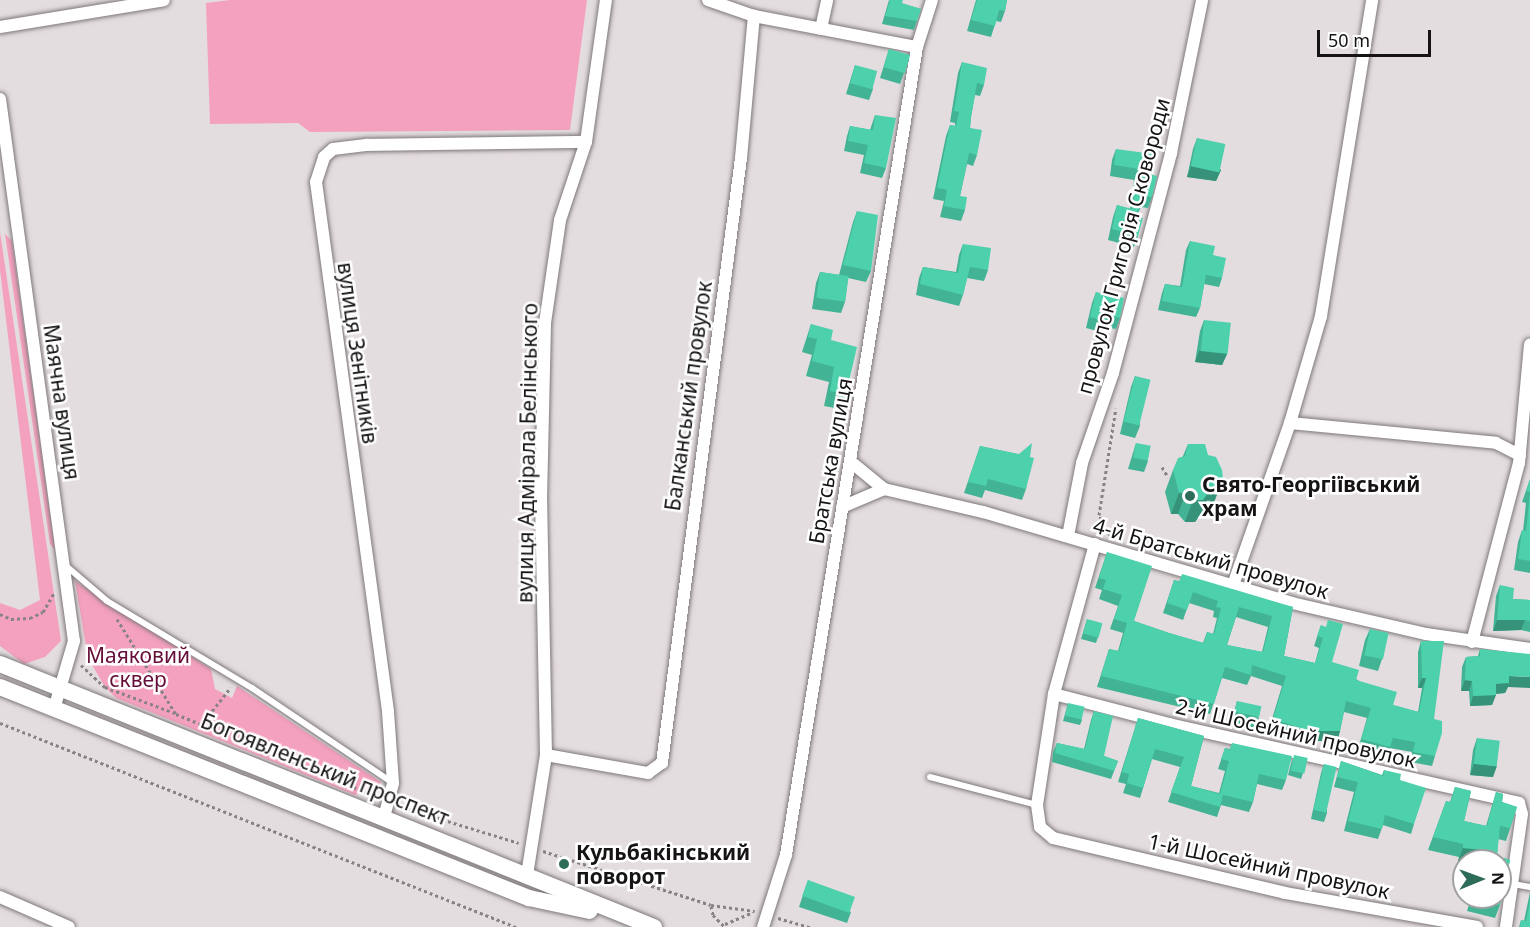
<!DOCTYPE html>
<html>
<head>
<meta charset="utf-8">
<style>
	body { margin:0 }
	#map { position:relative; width:1530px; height:927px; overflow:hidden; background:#e4dddf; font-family:"Noto Sans",sans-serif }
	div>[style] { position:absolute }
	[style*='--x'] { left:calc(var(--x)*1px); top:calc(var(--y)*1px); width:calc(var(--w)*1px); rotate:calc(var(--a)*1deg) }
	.green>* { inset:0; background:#f4a0bf }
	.path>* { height:3px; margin-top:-1.5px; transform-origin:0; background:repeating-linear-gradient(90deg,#888284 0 3px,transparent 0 6px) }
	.roads { filter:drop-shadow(0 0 2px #7e787a) drop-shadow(0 0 2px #7e787a) }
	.lane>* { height:6px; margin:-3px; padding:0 3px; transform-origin:3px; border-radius:3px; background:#fff }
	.street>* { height:12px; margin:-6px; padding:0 6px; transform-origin:6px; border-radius:6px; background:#fff }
	.secondary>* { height:16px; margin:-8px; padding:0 8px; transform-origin:8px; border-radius:8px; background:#fff }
	.wall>* { inset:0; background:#42b394 }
	.shaded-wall>* { inset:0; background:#369278 }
	.building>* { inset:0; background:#4dd0ac; transform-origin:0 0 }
	.dots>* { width:16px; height:16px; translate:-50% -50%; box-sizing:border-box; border:3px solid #fff; border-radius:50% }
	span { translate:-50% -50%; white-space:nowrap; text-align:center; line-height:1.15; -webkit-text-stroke:5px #fff; paint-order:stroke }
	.street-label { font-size:21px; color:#161314 }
	.poi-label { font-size:21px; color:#161314; font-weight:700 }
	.left { translate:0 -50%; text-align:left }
	.park-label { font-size:21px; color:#650e39 }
	.north { position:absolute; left:1452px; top:849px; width:60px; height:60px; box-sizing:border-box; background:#fff; border:2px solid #a2a1a1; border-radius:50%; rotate:89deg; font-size:16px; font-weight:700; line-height:24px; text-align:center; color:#161314 }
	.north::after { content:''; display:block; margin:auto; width:21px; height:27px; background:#2c6c59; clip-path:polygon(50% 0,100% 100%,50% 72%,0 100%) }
	.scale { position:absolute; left:1317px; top:30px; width:114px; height:27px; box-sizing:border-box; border:3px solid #161314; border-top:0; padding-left:8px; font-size:18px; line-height:21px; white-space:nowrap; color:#161314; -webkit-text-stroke:4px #fff; paint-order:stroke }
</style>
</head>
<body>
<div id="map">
	<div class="green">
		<i style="clip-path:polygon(230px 0,587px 0,570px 130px,310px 132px,298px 123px,210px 124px,206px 3px)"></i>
		<i style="clip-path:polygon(0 232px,61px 641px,45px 657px,24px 664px,0 646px,0 603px,20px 610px,40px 600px,0 270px)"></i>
		<i style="clip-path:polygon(5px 234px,12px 241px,55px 550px,50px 544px)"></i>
		<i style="clip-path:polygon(75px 581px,211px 669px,215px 689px,232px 698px,237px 686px,381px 782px,379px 786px,355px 795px,116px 698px,105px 687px,88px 658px)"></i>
	</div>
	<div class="path">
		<i style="--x:1162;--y:467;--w:12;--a:59"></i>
		<i style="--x:1110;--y:535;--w:23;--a:-119"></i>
		<i style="--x:1099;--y:515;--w:108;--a:-81"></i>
		<i style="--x:0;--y:614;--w:12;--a:24"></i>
		<i style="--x:11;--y:619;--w:19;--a:-3"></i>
		<i style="--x:30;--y:618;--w:14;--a:-25"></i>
		<i style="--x:43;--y:612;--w:22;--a:-60"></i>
		<i style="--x:117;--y:619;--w:112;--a:58.2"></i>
		<i style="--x:176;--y:714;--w:217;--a:22.4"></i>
		<i style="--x:81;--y:665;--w:33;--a:43"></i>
		<i style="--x:105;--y:687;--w:75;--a:20.4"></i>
		<i style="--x:0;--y:723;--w:555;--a:21.57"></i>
		<i style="--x:201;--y:725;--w:48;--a:-51.7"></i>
		<i style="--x:402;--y:807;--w:122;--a:17.1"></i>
		<i style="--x:543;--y:851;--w:176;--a:17.8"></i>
		<i style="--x:711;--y:905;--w:44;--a:7.8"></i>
		<i style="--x:711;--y:906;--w:9;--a:77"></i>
		<i style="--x:713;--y:915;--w:17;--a:45"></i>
		<i style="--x:778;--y:918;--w:33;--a:16"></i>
		<i style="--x:725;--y:924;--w:28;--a:-23"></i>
	</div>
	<div class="roads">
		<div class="lane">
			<i style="--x:65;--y:565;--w:55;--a:40.6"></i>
			<i style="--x:107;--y:601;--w:169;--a:31"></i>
			<i style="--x:252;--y:688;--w:170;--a:34"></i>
			<i style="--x:930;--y:777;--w:111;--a:14.7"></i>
			<i style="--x:1513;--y:884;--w:17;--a:10"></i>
		</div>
		<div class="street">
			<i style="--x:708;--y:0;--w:49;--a:19.2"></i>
			<i style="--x:754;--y:16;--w:166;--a:10.8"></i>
			<i style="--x:0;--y:27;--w:166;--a:-9.3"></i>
			<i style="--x:821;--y:29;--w:30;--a:-78"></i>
			<i style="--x:0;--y:99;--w:547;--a:82.23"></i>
			<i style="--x:74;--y:641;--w:71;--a:106.4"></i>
			<i style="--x:1290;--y:423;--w:207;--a:5.5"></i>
			<i style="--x:1496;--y:443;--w:27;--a:27"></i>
			<i style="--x:851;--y:462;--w:43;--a:39.3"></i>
			<i style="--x:884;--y:489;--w:102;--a:13.1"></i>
			<i style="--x:983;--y:512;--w:322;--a:16.4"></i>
			<i style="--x:1292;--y:603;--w:138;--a:13"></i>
			<i style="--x:1426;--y:634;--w:105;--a:8.2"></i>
			<i style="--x:842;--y:507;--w:46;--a:-23.2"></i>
			<i style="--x:1068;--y:536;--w:74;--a:-79.1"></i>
			<i style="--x:1082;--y:463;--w:95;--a:-71"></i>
			<i style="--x:1113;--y:373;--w:228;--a:-75.2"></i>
			<i style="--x:1171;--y:153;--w:156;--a:-78.5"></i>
			<i style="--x:1095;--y:544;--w:156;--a:105.3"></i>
			<i style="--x:1054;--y:694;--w:112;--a:98.7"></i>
			<i style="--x:1037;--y:805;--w:22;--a:82"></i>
			<i style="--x:1040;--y:827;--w:17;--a:40"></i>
			<i style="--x:1053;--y:838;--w:238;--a:13.3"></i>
			<i style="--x:1285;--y:893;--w:195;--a:10"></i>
			<i style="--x:1233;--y:585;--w:172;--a:-70.6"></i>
			<i style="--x:1290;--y:423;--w:111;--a:-73.8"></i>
			<i style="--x:1321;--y:316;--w:320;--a:-80.8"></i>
			<i style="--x:1472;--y:642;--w:185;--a:-75.3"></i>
			<i style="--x:1519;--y:463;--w:119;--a:-84.7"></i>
			<i style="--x:1054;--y:694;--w:119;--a:14.6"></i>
			<i style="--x:1169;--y:724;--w:359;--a:12.7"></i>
			<i style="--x:1519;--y:803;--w:11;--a:75"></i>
			<i style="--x:1522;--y:814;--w:114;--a:98.1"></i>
			<i style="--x:546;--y:755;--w:104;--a:10"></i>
			<i style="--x:648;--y:773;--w:17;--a:-36"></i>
			<i style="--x:662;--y:763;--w:610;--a:-82.56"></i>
			<i style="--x:741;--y:158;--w:143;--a:-84.8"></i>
			<i style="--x:384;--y:817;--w:35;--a:-75"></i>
			<i style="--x:393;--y:783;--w:72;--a:-94"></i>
			<i style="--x:388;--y:711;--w:534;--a:-97.75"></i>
			<i style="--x:316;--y:182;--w:26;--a:-72"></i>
			<i style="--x:324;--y:157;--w:12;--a:-42"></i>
			<i style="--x:333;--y:149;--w:35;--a:-7"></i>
			<i style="--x:368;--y:145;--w:218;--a:-0.8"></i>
			<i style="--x:527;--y:875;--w:121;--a:-81"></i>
			<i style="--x:546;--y:755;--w:255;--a:-91.1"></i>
			<i style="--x:541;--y:500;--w:177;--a:-88.7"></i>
			<i style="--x:545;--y:323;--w:104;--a:-81.7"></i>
			<i style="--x:560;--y:220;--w:82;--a:-71.6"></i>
			<i style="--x:586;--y:142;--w:143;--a:-82"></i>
			<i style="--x:0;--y:897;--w:75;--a:23.5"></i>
			<i style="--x:763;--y:927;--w:76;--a:-72.3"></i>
			<i style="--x:786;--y:855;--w:819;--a:-80.79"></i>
			<i style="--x:917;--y:47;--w:49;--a:-72.3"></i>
		</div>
		<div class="secondary">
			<i style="--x:0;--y:664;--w:705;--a:21.91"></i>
			<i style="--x:0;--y:687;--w:570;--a:21.75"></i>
			<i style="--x:529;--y:898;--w:62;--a:12"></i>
		</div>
	</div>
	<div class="wall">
		<i style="clip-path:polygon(889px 0,921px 9px,914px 30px,882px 24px)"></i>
		<i style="clip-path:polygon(976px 0,1007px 0,1005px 11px,1001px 22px,996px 21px,991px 37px,967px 31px)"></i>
		<i style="clip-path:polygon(889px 49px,904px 73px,900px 84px,880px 78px)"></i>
		<i style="clip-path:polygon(962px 62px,984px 85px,980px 96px,975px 95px,971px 117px,970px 128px,977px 155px,973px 166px,967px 164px,960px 196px,965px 210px,961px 221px,940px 217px,944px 201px,933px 199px,946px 136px,950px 125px,955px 126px,955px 123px,950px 122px,958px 73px)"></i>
		<i style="clip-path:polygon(855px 65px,873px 89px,869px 100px,846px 94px)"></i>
		<i style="clip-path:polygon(875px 115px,886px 168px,882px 178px,860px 173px,864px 155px,844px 151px,847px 136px,850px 126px,870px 130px)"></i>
		<i style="clip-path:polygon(1197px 138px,1221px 170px,1216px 181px,1187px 177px,1193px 149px)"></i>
		<i style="clip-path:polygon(1116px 149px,1149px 174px,1152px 197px,1148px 208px,1141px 207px,1136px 217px,1138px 236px,1134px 247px,1108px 240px,1113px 217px,1117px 205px,1130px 209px,1134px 180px,1110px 176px,1112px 160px)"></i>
		<i style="clip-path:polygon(857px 211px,871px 271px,866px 282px,848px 278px,845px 302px,841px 313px,812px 309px,816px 283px,820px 272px,839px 275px,853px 222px)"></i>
		<i style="clip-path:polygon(1190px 241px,1213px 255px,1222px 278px,1219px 287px,1204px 284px,1200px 308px,1196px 317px,1158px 310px,1162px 293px,1165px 284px,1180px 286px,1186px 250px)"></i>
		<i style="clip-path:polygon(963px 244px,988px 270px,984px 281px,967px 278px,963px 295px,959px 306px,916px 295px,919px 278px,923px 267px,956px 272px,959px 255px)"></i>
		<i style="clip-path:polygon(1096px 292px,1120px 318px,1116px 329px,1103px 327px,1101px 332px,1086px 328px,1092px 303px)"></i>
		<i style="clip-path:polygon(1204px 320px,1227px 354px,1222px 365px,1195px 362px,1200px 331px)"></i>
		<i style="clip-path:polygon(811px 324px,831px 340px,846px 394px,840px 409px,824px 406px,829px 382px,806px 376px,812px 355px,802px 352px)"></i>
		<i style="clip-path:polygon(1135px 376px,1140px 426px,1135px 438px,1120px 434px,1131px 387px)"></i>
		<i style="clip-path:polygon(1136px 443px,1148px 461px,1144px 472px,1128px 469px)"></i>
		<i style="clip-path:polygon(1188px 444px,1208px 455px,1223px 479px,1209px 515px,1200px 515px,1195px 522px,1185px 522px,1178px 514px,1171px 514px,1165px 492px,1173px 470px,1183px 456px)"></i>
		<i style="clip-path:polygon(980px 446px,1030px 457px,1026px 489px,1022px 500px,985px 490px,982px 498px,964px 493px)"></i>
		<i style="clip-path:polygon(1530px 479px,1530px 573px,1514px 570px,1518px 542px,1522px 530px,1523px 531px,1526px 503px,1522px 502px)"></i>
		<i style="clip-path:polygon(evenodd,1107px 552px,1134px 621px,1169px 633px,1203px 643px,1207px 632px,1213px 634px,1217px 618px,1213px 617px,1214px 611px,1189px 603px,1183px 620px,1163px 613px,1174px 580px,1293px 607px,1284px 656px,1315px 663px,1319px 648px,1314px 646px,1321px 625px,1332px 662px,1393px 705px,1418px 712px,1422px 688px,1418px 688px,1418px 652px,1421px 641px,1434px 719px,1435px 756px,1432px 766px,1410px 762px,1412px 752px,1390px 748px,1386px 758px,1358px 749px,1367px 718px,1344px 712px,1340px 731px,1337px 741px,1307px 741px,1269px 729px,1282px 686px,1251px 676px,1247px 685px,1222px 678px,1210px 714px,1097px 687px,1109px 649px,1118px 651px,1123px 633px,1110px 629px,1118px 606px,1099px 599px,1102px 590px,1095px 588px,1107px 552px,1236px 617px,1268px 627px,1262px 652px,1227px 645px,1236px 617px)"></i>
		<i style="clip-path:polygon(1500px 585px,1513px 599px,1530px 600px,1530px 632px,1521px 630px,1493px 631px,1496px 596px)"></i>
		<i style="clip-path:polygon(1087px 619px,1098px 637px,1096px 643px,1081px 639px)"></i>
		<i style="clip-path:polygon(1370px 629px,1382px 659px,1378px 671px,1359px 666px,1365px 640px)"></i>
		<i style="clip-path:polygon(1480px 649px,1508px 687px,1505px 693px,1496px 694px,1492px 705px,1470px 706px,1469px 691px,1461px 691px,1462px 667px,1466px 657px,1478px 656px)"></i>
		<i style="clip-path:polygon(1237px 701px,1259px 718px,1255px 728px,1231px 722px)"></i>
		<i style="clip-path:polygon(1068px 703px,1082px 720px,1080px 725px,1063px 721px)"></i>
		<i style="clip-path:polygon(1094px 711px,1104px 756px,1118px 761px,1111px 779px,1052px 762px,1053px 752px,1057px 743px,1084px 749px,1091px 720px)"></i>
		<i style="clip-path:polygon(1138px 718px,1204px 736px,1191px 786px,1219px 793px,1225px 771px,1218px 769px,1225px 748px,1230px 749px,1232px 743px,1286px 780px,1282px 790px,1257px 784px,1253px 802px,1249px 812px,1221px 805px,1217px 817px,1168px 802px,1180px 767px,1152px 759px,1140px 798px,1123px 793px,1126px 784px,1118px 782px)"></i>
		<i style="clip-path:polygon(1477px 738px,1493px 777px,1470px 775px,1473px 750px)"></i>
		<i style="clip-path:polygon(1292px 760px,1303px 773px,1301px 779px,1288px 775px)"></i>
		<i style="clip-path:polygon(1341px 761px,1382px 775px,1384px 770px,1400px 780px,1414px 824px,1411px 834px,1383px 825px,1378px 839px,1344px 831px,1354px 792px,1334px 787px)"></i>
		<i style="clip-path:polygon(1324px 764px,1327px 813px,1324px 822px,1311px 819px,1321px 773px)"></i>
		<i style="clip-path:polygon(1455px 787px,1471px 791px,1464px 821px,1486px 826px,1496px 792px,1503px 794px,1502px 802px,1517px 807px,1506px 841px,1498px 839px,1497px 856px,1510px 860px,1500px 905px,1495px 918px,1467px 911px,1471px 897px,1500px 897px,1500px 861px,1458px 861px,1459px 857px,1428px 850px,1446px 801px,1450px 802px)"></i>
		<i style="clip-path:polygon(808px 880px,851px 912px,847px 923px,799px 907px)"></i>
		<i style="clip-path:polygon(1530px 892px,1530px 927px,1519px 927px,1521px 920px,1524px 921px)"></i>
	</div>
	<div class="shaded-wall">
		<i style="clip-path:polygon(1191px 166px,1221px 170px,1216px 181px,1187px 177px)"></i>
		<i style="clip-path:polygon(1199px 351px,1227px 354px,1222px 365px,1195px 362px)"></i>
		<i style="clip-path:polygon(1223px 479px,1209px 515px,1200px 515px,1195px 522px,1185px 522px,1193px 500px,1208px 493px)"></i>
		<i style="clip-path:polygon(1186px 492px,1178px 514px,1171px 514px,1179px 493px)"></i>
		<i style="clip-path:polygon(1497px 620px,1525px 620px,1521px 630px,1493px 631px)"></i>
		<i style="clip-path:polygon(1509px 676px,1530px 677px,1530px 688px,1508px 687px,1505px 693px,1492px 694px,1496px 684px)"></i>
		<i style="clip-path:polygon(1422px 678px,1426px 678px,1422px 688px,1418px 688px)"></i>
		<i style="clip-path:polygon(1465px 680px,1472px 681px,1469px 691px,1461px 691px)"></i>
		<i style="clip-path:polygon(1496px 695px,1492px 705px,1470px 706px,1473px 696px)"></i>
		<i style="clip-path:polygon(1310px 731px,1340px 731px,1337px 741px,1307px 741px)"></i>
		<i style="clip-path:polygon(1474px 764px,1497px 766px,1493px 777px,1470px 775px)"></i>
		<i style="clip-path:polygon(1463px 848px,1484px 850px,1480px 861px,1458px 861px)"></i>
	</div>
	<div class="building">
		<i style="clip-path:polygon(890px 0,903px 0,902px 3px,921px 9px,917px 21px,885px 16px)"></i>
		<i style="clip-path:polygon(977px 0,1007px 0,1005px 11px,999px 10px,995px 26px,971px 20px)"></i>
		<i style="left:889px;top:49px;width:22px;height:19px;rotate:16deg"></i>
		<i style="clip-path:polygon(962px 62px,987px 68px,984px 85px,977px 83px,971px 117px,970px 128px,982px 130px,977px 155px,969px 153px,960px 196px,967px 197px,965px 210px,944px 206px,947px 190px,937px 188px,950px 125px,956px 126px,959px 112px,954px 111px)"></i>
		<i style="left:855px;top:65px;width:23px;height:19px;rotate:15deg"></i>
		<i style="clip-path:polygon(875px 115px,896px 118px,886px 168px,864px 163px,868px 145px,848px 141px,850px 126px,873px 130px)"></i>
		<i style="left:1197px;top:138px;width:29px;height:29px;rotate:12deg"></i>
		<i style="clip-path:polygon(1116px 149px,1153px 154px,1149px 174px,1157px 176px,1152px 197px,1145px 196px,1135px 216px,1143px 218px,1138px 236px,1112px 229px,1117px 205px,1132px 209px,1139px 169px,1114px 165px)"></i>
		<i style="clip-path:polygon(857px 211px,878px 215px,871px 271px,843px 265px)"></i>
		<i style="clip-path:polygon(1190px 241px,1215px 246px,1213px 255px,1226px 258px,1222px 278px,1206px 275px,1200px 308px,1162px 301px,1165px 284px,1182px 287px)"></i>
		<i style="clip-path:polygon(963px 244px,991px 248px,988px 270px,970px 267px,963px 295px,920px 284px,923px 267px,958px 273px)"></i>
		<i style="left:820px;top:272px;width:29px;height:26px;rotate:8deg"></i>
		<i style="clip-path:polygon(1096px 292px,1124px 298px,1120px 318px,1107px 315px,1105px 321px,1090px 317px)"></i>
		<i style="left:1204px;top:320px;width:27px;height:31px;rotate:6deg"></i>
		<i style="clip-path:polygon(811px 324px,833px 330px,831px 340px,857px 347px,846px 394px,830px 391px,834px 367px,812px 361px,817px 339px,808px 337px)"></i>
		<i style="left:1135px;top:376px;width:16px;height:47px;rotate:14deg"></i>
		<i style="clip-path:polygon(1032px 443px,1030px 457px,1034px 458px,1026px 489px,988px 479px,986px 486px,968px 482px,980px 446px,1019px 454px)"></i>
		<i style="left:1136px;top:443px;width:15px;height:15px;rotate:11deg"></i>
		<i style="clip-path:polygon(1188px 444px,1205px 444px,1208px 455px,1216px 457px,1222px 470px,1223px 479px,1216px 485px,1217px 493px,1208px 493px,1203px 500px,1193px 500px,1186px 492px,1179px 493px,1173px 470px,1178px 458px,1185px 456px)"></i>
		<i style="clip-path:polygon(1530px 479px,1530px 492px,1526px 491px)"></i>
		<i style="clip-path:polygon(1530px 493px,1530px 561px,1518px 559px,1522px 530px,1526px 531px)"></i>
		<i style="clip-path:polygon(evenodd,1107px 552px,1152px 566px,1134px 621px,1169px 633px,1204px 643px,1207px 632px,1214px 634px,1221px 608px,1216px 607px,1218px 601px,1193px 592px,1187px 610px,1167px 603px,1174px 580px,1179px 582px,1182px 574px,1293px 607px,1284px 656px,1315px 663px,1323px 638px,1317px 636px,1321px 625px,1326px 627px,1328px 620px,1343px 624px,1332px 662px,1359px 670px,1356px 680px,1397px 692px,1393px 705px,1419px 712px,1426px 678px,1422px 678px,1421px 641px,1444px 641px,1434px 719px,1442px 721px,1442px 733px,1435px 756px,1413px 752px,1415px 742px,1393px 738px,1390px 747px,1361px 739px,1371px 708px,1346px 701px,1340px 731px,1310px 731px,1273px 719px,1286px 676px,1252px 665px,1251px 675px,1225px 667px,1214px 704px,1101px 676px,1109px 649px,1119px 651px,1127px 623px,1114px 619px,1122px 595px,1103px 589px,1106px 580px,1099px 578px,1107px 552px,1239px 607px,1272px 616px,1263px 652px,1227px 645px,1239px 607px)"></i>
		<i style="clip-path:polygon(1500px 585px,1514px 588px,1513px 599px,1530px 600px,1530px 621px,1525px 620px,1497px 620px)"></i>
		<i style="left:1087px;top:619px;width:16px;height:15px;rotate:15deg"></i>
		<i style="left:1370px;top:629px;width:19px;height:27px;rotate:12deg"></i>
		<i style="clip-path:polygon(1480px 649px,1530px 654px,1530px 677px,1509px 676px,1509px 683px,1496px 684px,1496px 695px,1473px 696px,1472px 681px,1465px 680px,1466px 657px,1480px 656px)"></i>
		<i style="left:1237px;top:701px;width:25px;height:11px;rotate:12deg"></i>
		<i style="left:1068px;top:703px;width:17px;height:13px;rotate:13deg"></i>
		<i style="clip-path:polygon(1094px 711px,1113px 716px,1104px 756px,1118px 761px,1114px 771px,1055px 753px,1057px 743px,1085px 749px)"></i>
		<i style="clip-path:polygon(1138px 718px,1204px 736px,1191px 786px,1220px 794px,1229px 761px,1221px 759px,1225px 748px,1230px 750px,1232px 743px,1292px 756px,1286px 780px,1259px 774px,1253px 802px,1223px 795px,1220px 807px,1171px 792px,1184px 757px,1155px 749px,1143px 788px,1127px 783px,1129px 774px,1122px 772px)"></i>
		<i style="left:1477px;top:738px;width:23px;height:26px;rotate:7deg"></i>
		<i style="left:1294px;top:755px;width:14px;height:16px;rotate:12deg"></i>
		<i style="clip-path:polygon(1341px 761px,1383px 776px,1384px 770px,1401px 774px,1400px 780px,1426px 788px,1414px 824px,1385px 815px,1382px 829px,1348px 821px,1358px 782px,1337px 777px)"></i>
		<i style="left:1324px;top:764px;width:13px;height:47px;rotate:13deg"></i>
		<i style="clip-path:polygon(1455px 787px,1471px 791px,1464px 821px,1487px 826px,1496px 792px,1503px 794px,1502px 802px,1517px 807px,1510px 828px,1500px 826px,1497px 856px,1510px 860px,1500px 905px,1472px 898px,1472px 897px,1500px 897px,1500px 861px,1481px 861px,1484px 850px,1463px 848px,1463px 844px,1433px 837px,1446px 801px,1451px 802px)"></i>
		<i style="left:808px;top:880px;width:50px;height:17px;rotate:20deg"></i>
		<i style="clip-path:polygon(1530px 901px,1530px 927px,1520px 927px,1521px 920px,1526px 921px)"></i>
	</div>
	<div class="dots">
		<i style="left:1190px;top:496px;background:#2c6c59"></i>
		<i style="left:564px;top:864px;background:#2c6c59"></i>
	</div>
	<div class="street-label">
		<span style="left:1123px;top:246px;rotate:-75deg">провулок Григорія Сковороди</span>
		<span style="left:358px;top:353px;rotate:82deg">вулиця Зенітників</span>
		<span style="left:688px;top:396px;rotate:-82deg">Балканський провулок</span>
		<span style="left:62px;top:402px;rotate:82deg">Маячна вулиця</span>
		<span style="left:527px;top:453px;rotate:-89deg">вулиця Адмірала Белінського</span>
		<span style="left:830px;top:461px;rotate:-80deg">Братська вулиця</span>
		<span style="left:1211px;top:558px;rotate:16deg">4-й Братський провулок</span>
		<span style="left:1296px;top:733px;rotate:13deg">2-й Шосейний провулок</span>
		<span style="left:325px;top:769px;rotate:22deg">Богоявленський проспект</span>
		<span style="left:1269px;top:866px;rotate:12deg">1-й Шосейний провулок</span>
	</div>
	<div class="poi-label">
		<span class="left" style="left:1202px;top:496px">Свято-Георгіївський<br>храм</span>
		<span class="left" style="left:576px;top:864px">Кульбакінський<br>поворот</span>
	</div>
	<div class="park-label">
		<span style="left:138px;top:667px">Маяковий<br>сквер</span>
	</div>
	<div class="north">N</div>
	<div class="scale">50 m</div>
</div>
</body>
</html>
